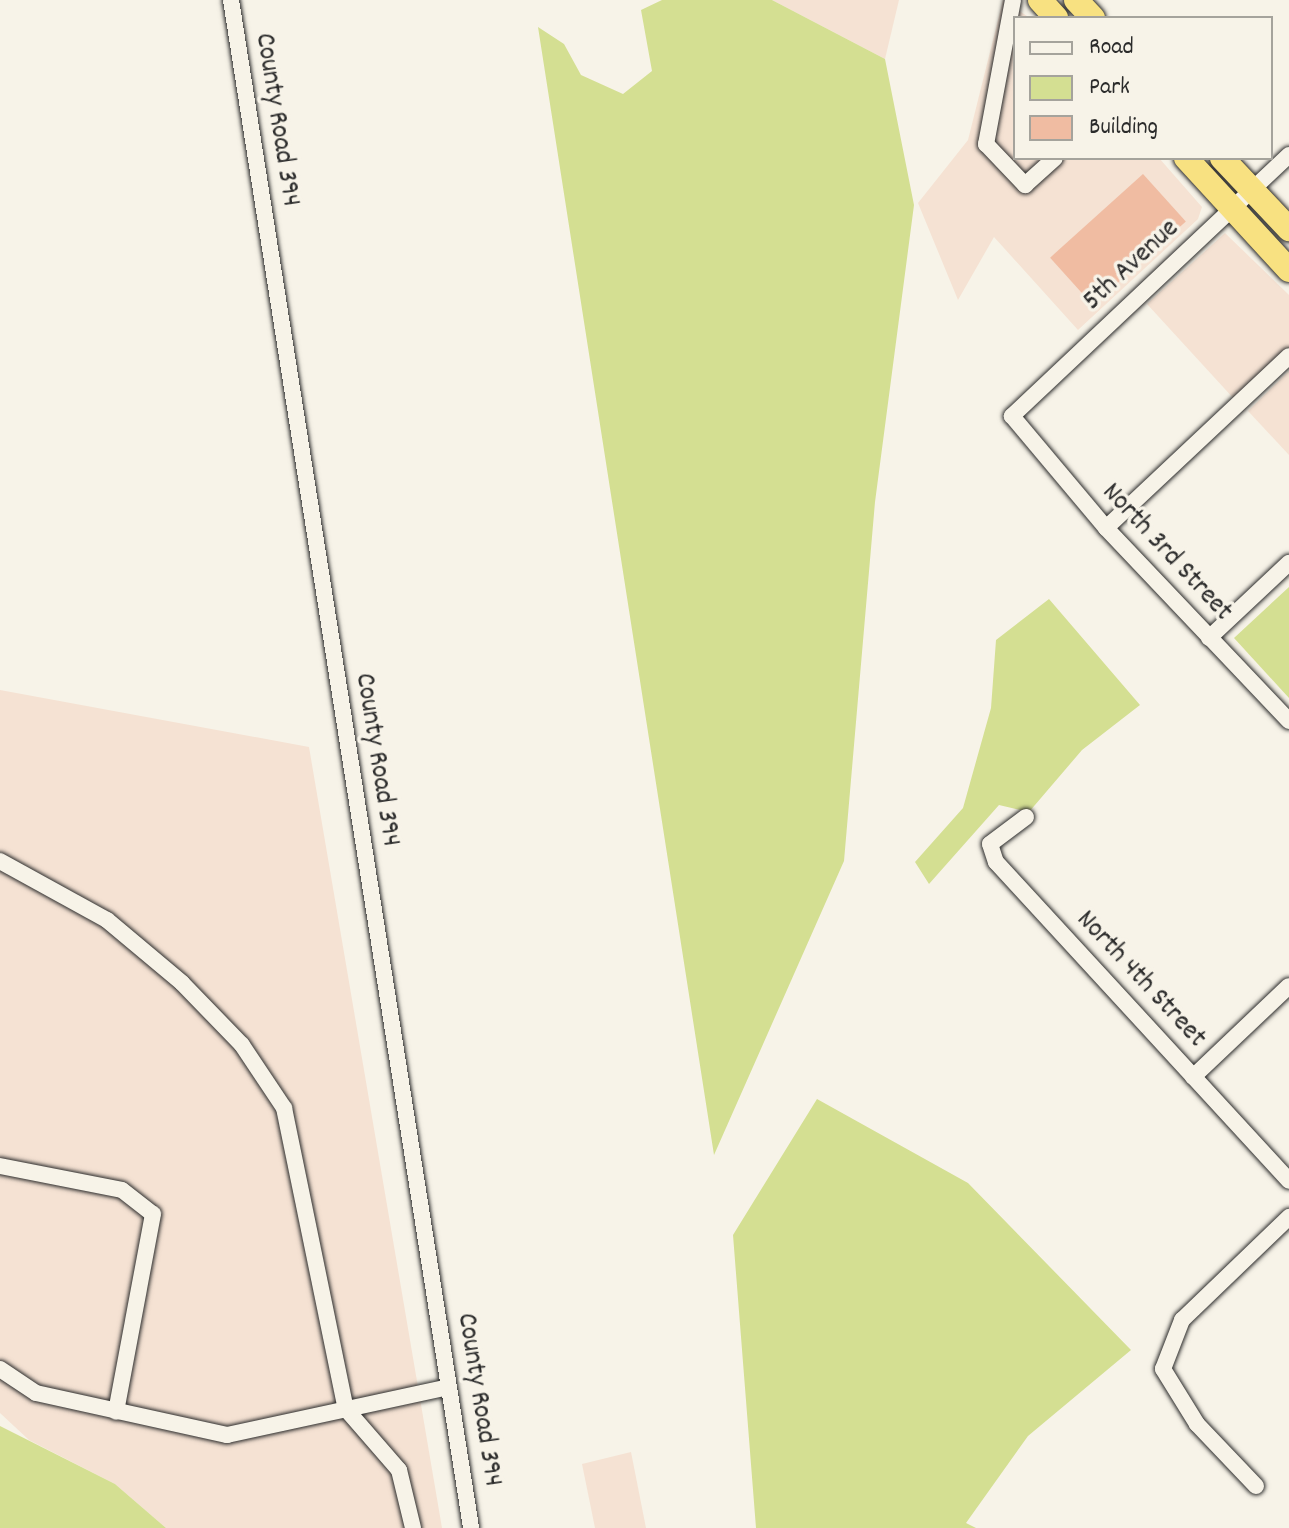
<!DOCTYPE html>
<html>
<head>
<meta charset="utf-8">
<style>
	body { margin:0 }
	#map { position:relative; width:1289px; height:1528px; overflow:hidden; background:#f7f3e8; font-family:Dekko,sans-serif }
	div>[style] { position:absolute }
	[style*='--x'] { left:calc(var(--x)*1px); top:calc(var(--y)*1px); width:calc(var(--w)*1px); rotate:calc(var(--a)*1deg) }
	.built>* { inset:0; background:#f5e2d3 }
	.green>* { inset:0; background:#d4df92 }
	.building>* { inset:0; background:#f0bca2; transform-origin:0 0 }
	.roads { filter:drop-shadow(0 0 2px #2b2b2b) drop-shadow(0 0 2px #2b2b2b) }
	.minor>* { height:16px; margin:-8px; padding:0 8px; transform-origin:8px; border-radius:8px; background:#f7f3e8 }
	.highway>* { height:24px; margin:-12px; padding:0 12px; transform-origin:12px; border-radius:12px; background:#f8e181 }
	span { translate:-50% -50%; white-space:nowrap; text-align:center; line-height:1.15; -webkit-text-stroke:7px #f7f3e8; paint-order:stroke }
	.street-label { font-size:28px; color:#2b2b2b }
	.legend { position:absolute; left:1013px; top:16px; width:260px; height:144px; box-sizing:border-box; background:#f7f3e8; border:2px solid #a5a39c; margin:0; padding:10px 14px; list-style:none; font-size:24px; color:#2b2b2b }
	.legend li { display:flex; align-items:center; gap:16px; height:40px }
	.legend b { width:40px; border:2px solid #a5a39c }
</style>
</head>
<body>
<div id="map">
	<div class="built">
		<i style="clip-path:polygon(772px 0,899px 0,885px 59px)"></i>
		<i style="clip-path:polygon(1003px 0,1030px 18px,1015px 18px,1015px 158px,1159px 158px,1202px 207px,1198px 219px,1078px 330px,994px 237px,958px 300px,918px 203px,968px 140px)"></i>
		<i style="clip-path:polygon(1225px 233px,1289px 295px,1289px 349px,1235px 400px,1147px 304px)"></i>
		<i style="clip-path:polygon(1289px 371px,1289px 455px,1248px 411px)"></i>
		<i style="clip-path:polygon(0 690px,309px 747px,442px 1528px,166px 1528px,115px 1484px,29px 1440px,0 1413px)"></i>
		<i style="clip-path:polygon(631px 1452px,646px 1528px,595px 1528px,582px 1464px)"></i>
	</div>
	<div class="green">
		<i style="clip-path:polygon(662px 0,772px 0,885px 59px,914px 205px,875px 502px,844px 861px,714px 1155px,538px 27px,564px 44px,581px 75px,623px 94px,652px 71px,641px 10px)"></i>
		<i style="clip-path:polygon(1289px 587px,1289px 698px,1234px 638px)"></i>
		<i style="clip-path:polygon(1049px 599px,1140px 705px,1082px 750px,1029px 812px,999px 805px,929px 884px,915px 862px,963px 808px,991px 708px,996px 640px)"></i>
		<i style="clip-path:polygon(817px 1099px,968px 1183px,1131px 1350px,1028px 1436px,966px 1523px,976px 1528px,756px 1528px,733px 1235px)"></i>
		<i style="clip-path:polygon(0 1426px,115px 1484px,166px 1528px,0 1528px)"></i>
	</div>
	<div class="building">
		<i style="left:1143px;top:174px;width:64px;height:125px;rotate:48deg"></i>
	</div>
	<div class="roads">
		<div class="minor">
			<i style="--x:231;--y:0;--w:1547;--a:81.07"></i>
			<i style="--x:1013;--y:0;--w:147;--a:100.6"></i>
			<i style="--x:986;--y:144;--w:57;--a:46.4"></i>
			<i style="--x:1025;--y:185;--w:40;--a:-42"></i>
			<i style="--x:1289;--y:155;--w:381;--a:136.7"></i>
			<i style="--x:1012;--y:416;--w:146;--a:50"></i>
			<i style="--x:1106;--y:528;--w:266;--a:46.5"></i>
			<i style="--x:1106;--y:528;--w:251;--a:-43.2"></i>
			<i style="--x:1209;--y:638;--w:110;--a:-43.2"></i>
			<i style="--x:1026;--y:817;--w:45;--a:143.1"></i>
			<i style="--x:990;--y:844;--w:19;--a:72"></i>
			<i style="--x:996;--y:862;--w:433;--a:47.4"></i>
			<i style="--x:0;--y:861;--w:122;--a:28.9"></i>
			<i style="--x:107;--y:920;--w:98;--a:40"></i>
			<i style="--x:182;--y:983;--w:86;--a:45.9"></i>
			<i style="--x:242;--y:1045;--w:76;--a:56.3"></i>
			<i style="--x:284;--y:1108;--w:307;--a:78.4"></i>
			<i style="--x:346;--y:1409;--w:81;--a:49"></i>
			<i style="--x:399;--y:1470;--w:60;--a:76.4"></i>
			<i style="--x:1193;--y:1077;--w:132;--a:-43.5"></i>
			<i style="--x:0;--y:1166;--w:124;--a:11.1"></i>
			<i style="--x:122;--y:1190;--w:39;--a:38"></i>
			<i style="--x:153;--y:1214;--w:201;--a:100.6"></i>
			<i style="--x:0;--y:1369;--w:43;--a:33.7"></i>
			<i style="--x:36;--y:1393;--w:196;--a:12.4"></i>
			<i style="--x:227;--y:1435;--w:227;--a:-12.2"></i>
			<i style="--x:1256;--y:1486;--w:86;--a:-133.6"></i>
			<i style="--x:1197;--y:1424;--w:65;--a:-121.7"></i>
			<i style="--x:1163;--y:1369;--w:53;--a:-68.8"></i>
			<i style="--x:1182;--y:1320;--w:149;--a:-43.9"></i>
		</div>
		<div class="highway">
			<i style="--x:1040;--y:0;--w:24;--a:48"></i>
			<i style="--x:1076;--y:0;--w:25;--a:47"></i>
			<i style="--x:1186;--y:158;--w:152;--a:47.4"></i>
			<i style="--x:1222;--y:158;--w:98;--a:46.7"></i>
		</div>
	</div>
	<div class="street-label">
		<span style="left:276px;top:120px;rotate:81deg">County Road 394</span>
		<span style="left:1132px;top:266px;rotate:-43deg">5th Avenue</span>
		<span style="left:1166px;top:553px;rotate:47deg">North 3rd Street</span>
		<span style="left:376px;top:760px;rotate:81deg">County Road 394</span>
		<span style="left:1140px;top:980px;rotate:47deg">North 4th Street</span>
		<span style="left:478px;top:1400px;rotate:81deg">County Road 394</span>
	</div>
	<ul class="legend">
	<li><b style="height:10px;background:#f7f3e8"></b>Road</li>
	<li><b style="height:22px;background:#d4df92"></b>Park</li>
	<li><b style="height:22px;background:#f0bca2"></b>Building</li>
	</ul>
</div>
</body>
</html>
